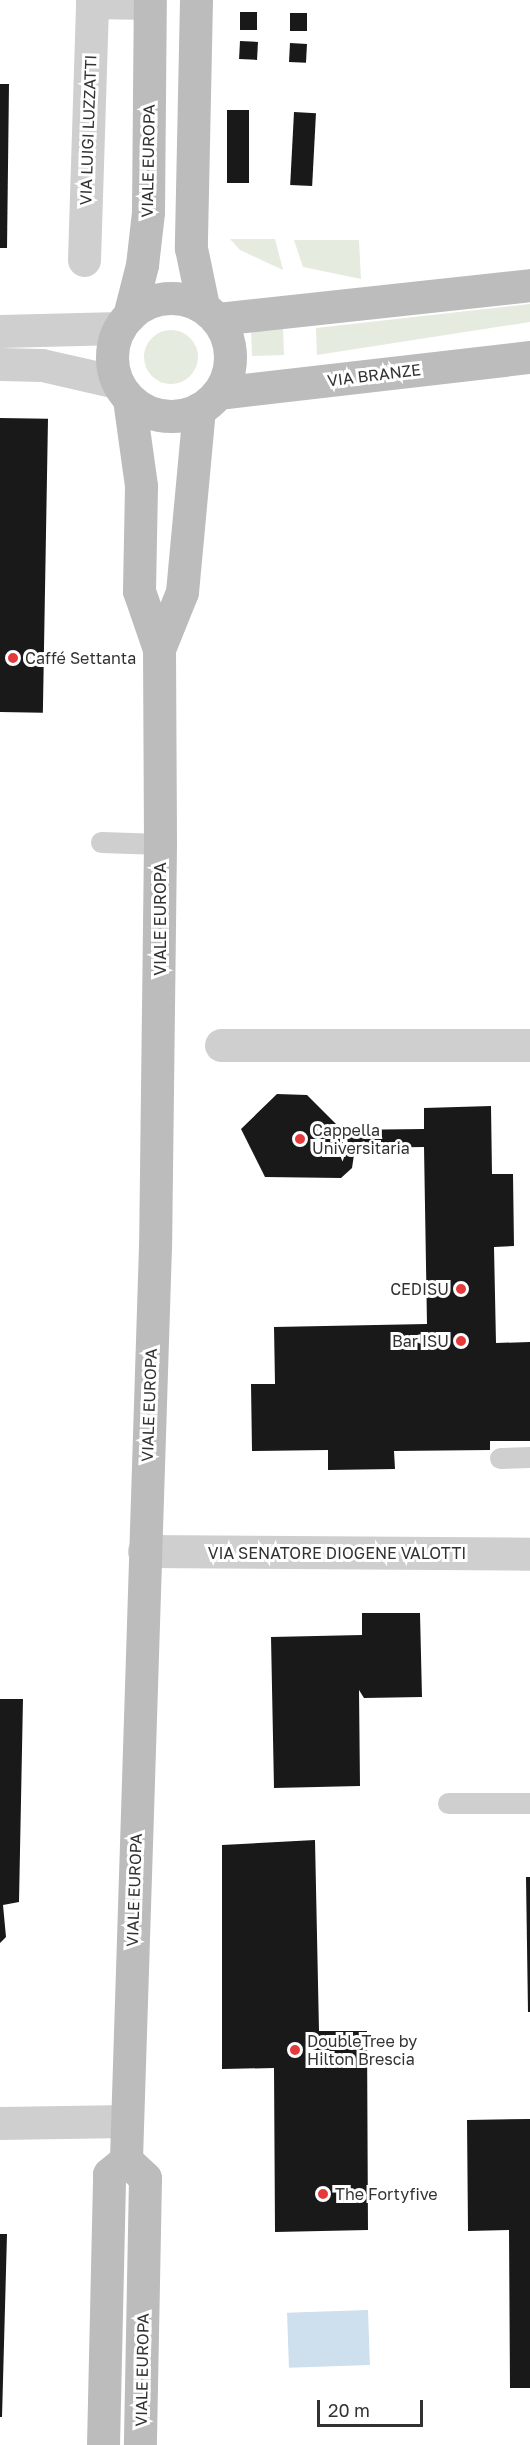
<!DOCTYPE html>
<html>
<head>
<meta charset="utf-8">
<style>
	body { margin:0 }
	#map { position:relative; width:530px; height:2445px; overflow:hidden; background:#fff; font-family:"Golos Text",sans-serif }
	div>[style] { position:absolute }
	[style*='--x'] { left:calc(var(--x)*1px); top:calc(var(--y)*1px); width:calc(var(--w)*1px); rotate:calc(var(--a)*1deg) }
	.green>* { inset:0; background:#e5ebde; transform-origin:0 0 }
	.round { border-radius:50% }
	.water>* { inset:0; background:#cedfed; transform-origin:0 0 }
	.building>* { inset:0; background:#191919; transform-origin:0 0 }
	.lane>* { height:21px; margin:-10.5px; padding:0 10.5px; transform-origin:10.5px; border-radius:10.5px; background:#cfcfcf }
	.street>* { height:33px; margin:-16.5px; padding:0 16.5px; transform-origin:16.5px; border-radius:16.5px; background:#cfcfcf }
	.secondary>* { height:33px; margin:-16.5px; padding:0 16.5px; transform-origin:16.5px; border-radius:16.5px; background:#bcbcbc }
	.secondary>.ring { margin:-16.5px; padding:0; box-sizing:content-box; background:none; border:33px solid #bcbcbc; border-radius:50% }
	.dots>* { width:16px; height:16px; translate:-50% -50%; box-sizing:border-box; border:3px solid #fff; border-radius:50% }
	span { translate:-50% -50%; white-space:nowrap; text-align:center; line-height:1.15; -webkit-text-stroke:6px #fff; paint-order:stroke }
	.street-label { font-size:16px; color:#323232 }
	.poi-label { font-size:16px; color:#323232 }
	.left { translate:0 -50%; text-align:left }
	.right { translate:-100% -50%; text-align:right }
	.scale { position:absolute; left:317px; top:2400px; width:106px; height:27px; box-sizing:border-box; border:3px solid #323232; border-top:0; padding-left:8px; font-size:18px; line-height:21px; white-space:nowrap; color:#323232; -webkit-text-stroke:4px #fff; paint-order:stroke }
</style>
</head>
<body>
<div id="map">
	<div class="green">
		<i style="clip-path:polygon(230px 239px,275px 239px,283px 270px,240px 250px)"></i>
		<i style="clip-path:polygon(294px 240px,359px 240px,361px 279px,303px 267px)"></i>
		<i style="clip-path:polygon(530px 304px,530px 322px,317px 355px,316px 328px)"></i>
		<i style="left:283px;top:328px;width:27px;height:32px;rotate:88deg"></i>
		<i class="round" style="left:144px;top:330px;width:54px;height:54px"></i>
	</div>
	<div class="water">
		<i style="left:368px;top:2310px;width:55px;height:81px;rotate:88deg"></i>
	</div>
	<div class="building">
		<i style="left:240px;top:12px;width:17px;height:18px"></i>
		<i style="left:290px;top:13px;width:17px;height:18px"></i>
		<i style="left:240px;top:41px;width:18px;height:18px;rotate:3deg"></i>
		<i style="left:290px;top:43px;width:17px;height:19px;rotate:3deg"></i>
		<i style="clip-path:polygon(0 84px,9px 84px,7px 248px,0 248px)"></i>
		<i style="left:227px;top:110px;width:22px;height:73px"></i>
		<i style="left:294px;top:112px;width:22px;height:73px;rotate:3deg"></i>
		<i style="left:0;top:418px;width:48px;height:294px;rotate:1deg"></i>
		<i style="clip-path:polygon(277px 1094px,307px 1095px,342px 1130px,424px 1129px,424px 1108px,491px 1106px,492px 1174px,513px 1174px,514px 1246px,494px 1247px,496px 1343px,530px 1342px,530px 1441px,490px 1441px,490px 1450px,394px 1451px,395px 1469px,328px 1470px,328px 1450px,252px 1451px,251px 1384px,275px 1384px,274px 1327px,427px 1324px,424px 1147px,355px 1148px,352px 1168px,341px 1178px,265px 1177px,241px 1129px)"></i>
		<i style="clip-path:polygon(362px 1613px,420px 1613px,422px 1697px,364px 1698px,359px 1690px,360px 1786px,274px 1788px,271px 1637px,362px 1635px)"></i>
		<i style="clip-path:polygon(0 1699px,23px 1699px,19px 1902px,3px 1905px,6px 1937px,0 1943px)"></i>
		<i style="clip-path:polygon(315px 1840px,319px 2031px,367px 2031px,368px 2230px,275px 2232px,274px 2068px,222px 2069px,222px 1845px)"></i>
		<i style="clip-path:polygon(526px 1877px,530px 1877px,530px 2012px,528px 2012px)"></i>
		<i style="clip-path:polygon(530px 2119px,530px 2388px,510px 2388px,509px 2230px,468px 2231px,467px 2120px)"></i>
		<i style="clip-path:polygon(0 2234px,7px 2234px,2px 2417px,0 2417px)"></i>
	</div>
	<div class="lane">
		<i style="--x:101;--y:842;--w:59;--a:1.9"></i>
		<i style="--x:500;--y:1458;--w:30;--a:-2"></i>
		<i style="--x:448;--y:1803;--w:82;--a:0"></i>
	</div>
	<div class="street">
		<i style="--x:92;--y:2;--w:57;--a:1"></i>
		<i style="--x:84;--y:260;--w:260;--a:-88.2"></i>
		<i style="--x:0;--y:331;--w:120;--a:-1.4"></i>
		<i style="--x:0;--y:364;--w:42;--a:1.4"></i>
		<i style="--x:42;--y:365;--w:77;--a:12.8"></i>
		<i style="--x:221;--y:1045;--w:309;--a:0"></i>
		<i style="--x:144;--y:1551;--w:386;--a:0.4"></i>
		<i style="--x:0;--y:2123;--w:127;--a:-0.9"></i>
	</div>
	<div class="secondary">
		<i style="--x:196;--y:0;--w:248;--a:91.2"></i>
		<i style="--x:191;--y:248;--w:59;--a:78.3"></i>
		<i class="ring" style="left:112px;top:298px;width:85px;height:85px"></i>
		<i style="--x:129;--y:316;--w:53;--a:-75.7"></i>
		<i style="--x:142;--y:265;--w:53;--a:-83.5"></i>
		<i style="--x:148;--y:212;--w:212;--a:-89.5"></i>
		<i style="--x:218;--y:319;--w:314;--a:-6.2"></i>
		<i style="--x:218;--y:393;--w:314;--a:-6.6"></i>
		<i style="--x:129;--y:399;--w:88;--a:82.1"></i>
		<i style="--x:141;--y:486;--w:105;--a:91.1"></i>
		<i style="--x:139;--y:591;--w:61;--a:71"></i>
		<i style="--x:159;--y:649;--w:195;--a:89.7"></i>
		<i style="--x:160;--y:844;--w:402;--a:90.7"></i>
		<i style="--x:155;--y:1246;--w:914;--a:91.82"></i>
		<i style="--x:126;--y:2160;--w:26;--a:43"></i>
		<i style="--x:145;--y:2178;--w:267;--a:91.1"></i>
		<i style="--x:159;--y:649;--w:61;--a:-68"></i>
		<i style="--x:182;--y:592;--w:184;--a:-84.7"></i>
		<i style="--x:103;--y:2445;--w:271;--a:-88.7"></i>
		<i style="--x:109;--y:2174;--w:22;--a:-39"></i>
	</div>
	<div class="dots">
		<i style="left:13px;top:658px;background:#e43a3b"></i>
		<i style="left:300px;top:1139px;background:#e43a3b"></i>
		<i style="left:461px;top:1289px;background:#e43a3b"></i>
		<i style="left:461px;top:1341px;background:#e43a3b"></i>
		<i style="left:295px;top:2050px;background:#e43a3b"></i>
		<i style="left:323px;top:2194px;background:#e43a3b"></i>
	</div>
	<div class="street-label">
		<span style="left:88px;top:130px;rotate:-88deg">VIA LUIGI LUZZATTI</span>
		<span style="left:148px;top:161px;rotate:-89deg">VIALE EUROPA</span>
		<span style="left:374px;top:375px;rotate:-7deg">VIA BRANZE</span>
		<span style="left:160px;top:919px;rotate:-90deg">VIALE EUROPA</span>
		<span style="left:149px;top:1405px;rotate:-88deg">VIALE EUROPA</span>
		<span style="left:337px;top:1553px">VIA SENATORE DIOGENE VALOTTI</span>
		<span style="left:134px;top:1890px;rotate:-88deg">VIALE EUROPA</span>
		<span style="left:142px;top:2370px;rotate:-89deg">VIALE EUROPA</span>
	</div>
	<div class="poi-label">
		<span class="left" style="left:25px;top:658px">Caffé Settanta</span>
		<span class="left" style="left:312px;top:1139px">Cappella<br>Universitaria</span>
		<span class="right" style="left:449px;top:1289px">CEDISU</span>
		<span class="right" style="left:449px;top:1341px">Bar ISU</span>
		<span class="left" style="left:307px;top:2050px">DoubleTree by<br>Hilton Brescia</span>
		<span class="left" style="left:335px;top:2194px">The Fortyfive</span>
	</div>
	<div class="scale">20 m</div>
</div>
</body>
</html>
